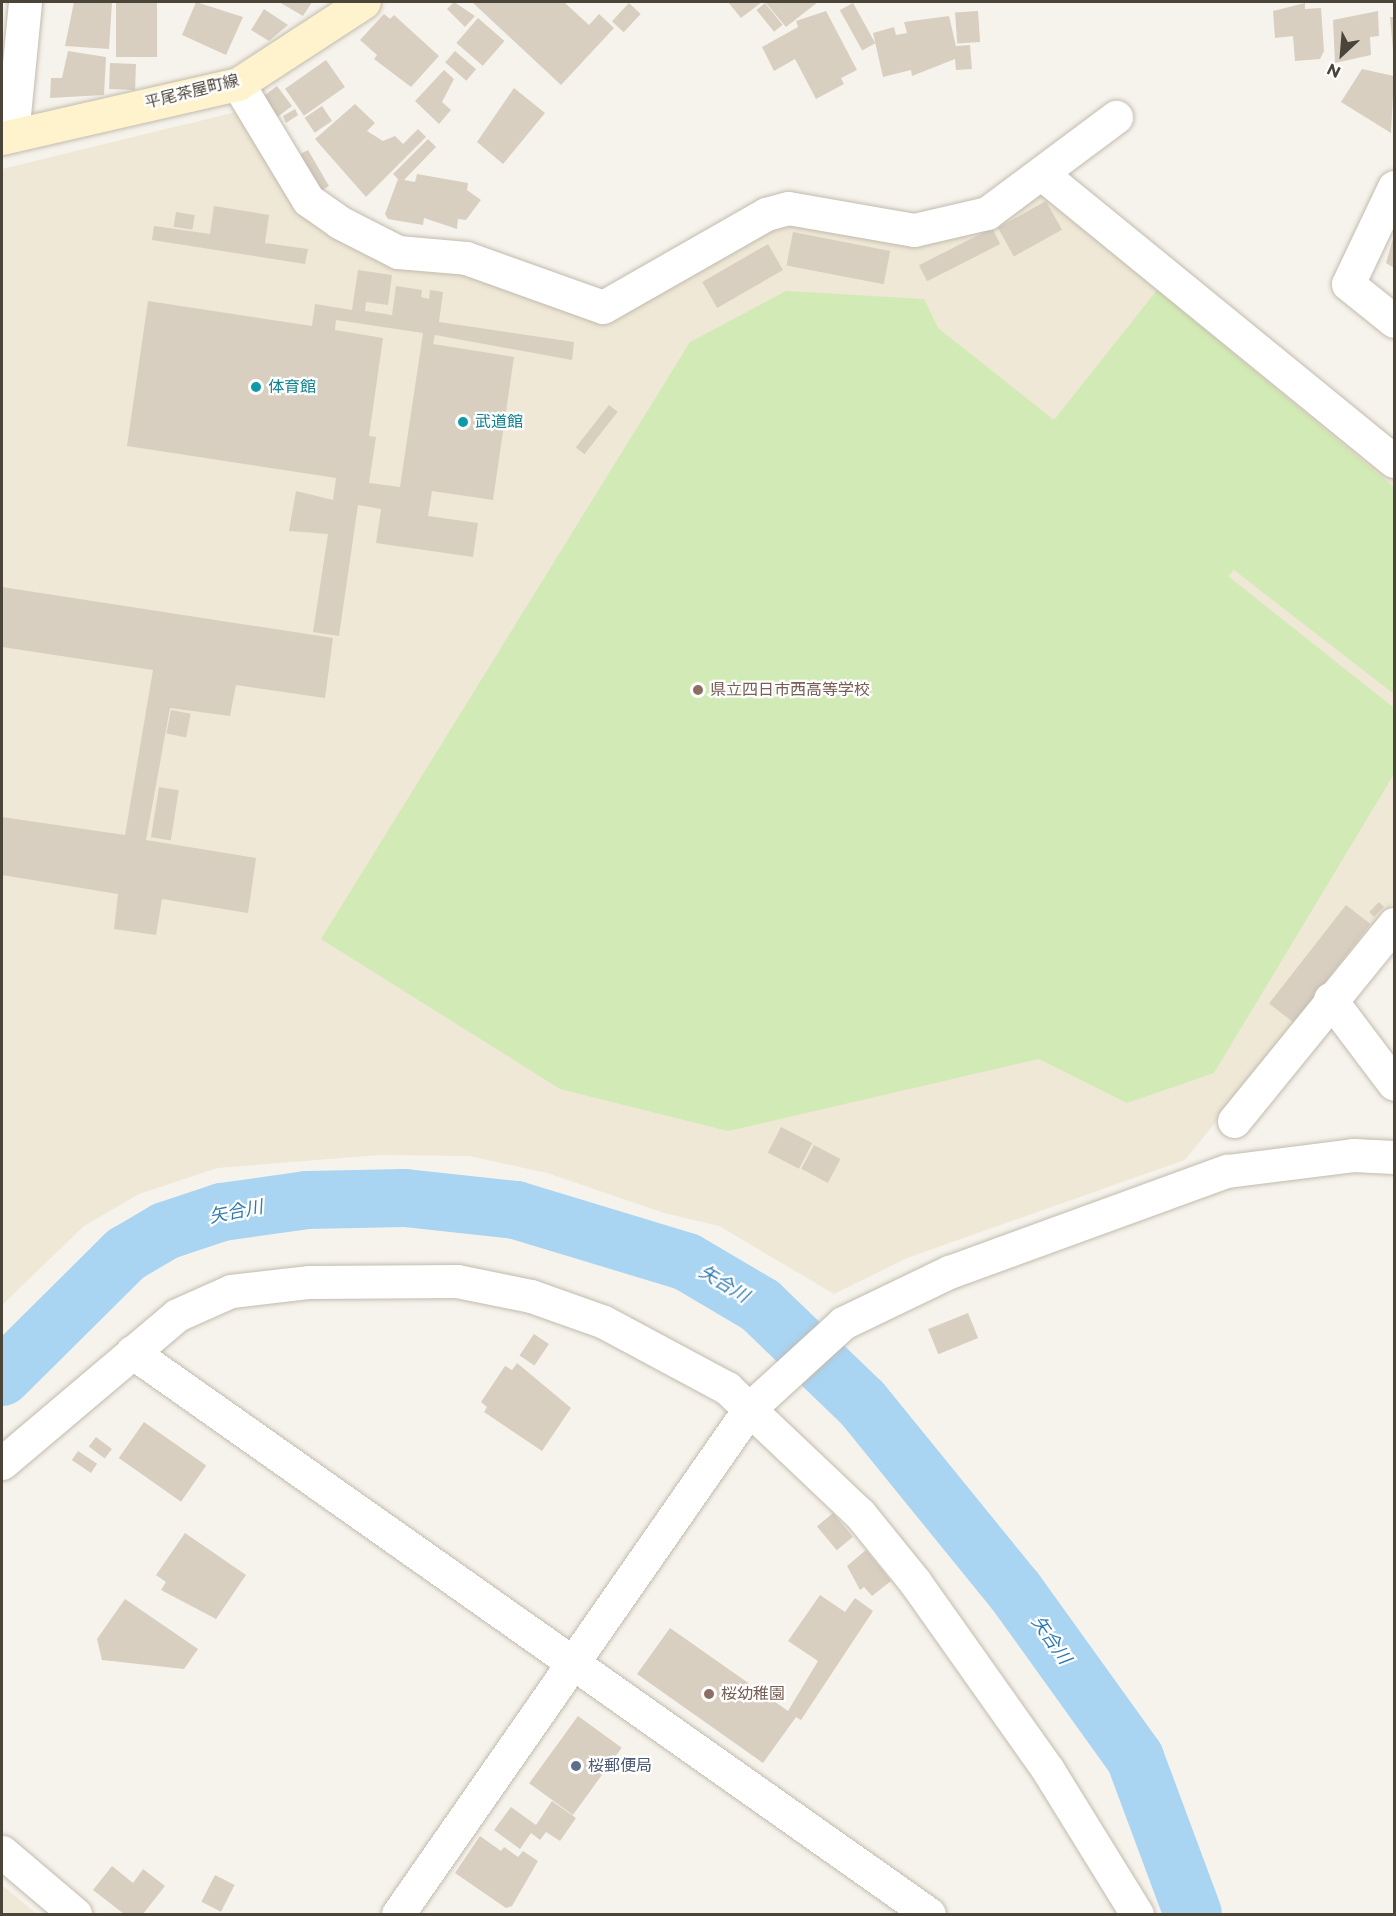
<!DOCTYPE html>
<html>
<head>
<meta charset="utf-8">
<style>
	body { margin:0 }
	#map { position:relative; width:1396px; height:1916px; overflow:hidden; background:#f6f3ec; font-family:Montserrat,"Noto Sans JP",sans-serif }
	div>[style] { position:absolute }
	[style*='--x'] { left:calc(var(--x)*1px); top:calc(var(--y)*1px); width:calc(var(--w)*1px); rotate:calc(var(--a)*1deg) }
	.education>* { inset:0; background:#efe8d6 }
	.green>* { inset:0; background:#d2eab5 }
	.stream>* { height:10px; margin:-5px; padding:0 5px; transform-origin:5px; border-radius:5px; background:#a9d4f2 }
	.river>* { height:58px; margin:-29px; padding:0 29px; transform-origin:29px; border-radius:29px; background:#a9d4f2 }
	.building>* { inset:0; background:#d8cfc1; transform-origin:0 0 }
	.roads { filter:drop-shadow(0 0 2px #c2bbae) drop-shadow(0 0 2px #c2bbae) }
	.minor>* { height:33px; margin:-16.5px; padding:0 16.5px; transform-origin:16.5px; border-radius:16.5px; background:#fff }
	.secondary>* { height:33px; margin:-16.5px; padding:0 16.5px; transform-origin:16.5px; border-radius:16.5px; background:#fff3cd }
	.dots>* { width:16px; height:16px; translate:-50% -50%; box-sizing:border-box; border:3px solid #fff; border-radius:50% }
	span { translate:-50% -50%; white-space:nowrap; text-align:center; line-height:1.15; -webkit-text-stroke:4.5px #fff; paint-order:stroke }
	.street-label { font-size:16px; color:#4b4439 }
	.culture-label { font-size:16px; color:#0d838f }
	.left { translate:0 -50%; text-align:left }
	.education-label { font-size:16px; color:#785e54 }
	.service-label { font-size:16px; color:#4e5e75 }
	.water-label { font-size:18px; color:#2e7ab2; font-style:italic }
	.frame { position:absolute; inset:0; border:3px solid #4b4439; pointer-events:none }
	.north { position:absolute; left:1312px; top:24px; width:60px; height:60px; -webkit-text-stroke:4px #fff; paint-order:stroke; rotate:206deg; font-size:16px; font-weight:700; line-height:24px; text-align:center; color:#4b4439 }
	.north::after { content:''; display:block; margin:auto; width:21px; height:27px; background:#4b4439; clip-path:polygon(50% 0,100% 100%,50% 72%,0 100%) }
</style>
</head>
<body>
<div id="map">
	<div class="education">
		<i style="clip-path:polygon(240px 111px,299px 207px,609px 322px,790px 220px,913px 241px,1043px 191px,1394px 478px,1394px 902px,1185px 1160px,907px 1258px,834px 1294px,719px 1226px,664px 1213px,547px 1173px,469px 1156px,380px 1155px,217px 1168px,139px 1194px,84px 1226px,2px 1305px,2px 169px)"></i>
		<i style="clip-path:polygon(2px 1885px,37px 1914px,2px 1914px)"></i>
	</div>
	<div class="green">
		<i style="clip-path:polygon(1157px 290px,1394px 487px,1394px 694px,1234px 570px,1228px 576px,1394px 708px,1394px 774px,1214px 1073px,1127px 1103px,1039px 1059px,728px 1131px,560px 1089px,321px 939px,690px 342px,786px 291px,924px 299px,938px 328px,1054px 420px)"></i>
	</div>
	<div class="stream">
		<i style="--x:1190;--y:1914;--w:1;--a:-45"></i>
	</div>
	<div class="river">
		<i style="--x:2;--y:1377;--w:175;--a:-44.8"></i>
		<i style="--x:126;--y:1254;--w:45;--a:-30.5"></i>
		<i style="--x:165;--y:1231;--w:60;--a:-18.4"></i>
		<i style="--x:222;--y:1212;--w:86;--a:-8"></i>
		<i style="--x:307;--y:1200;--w:98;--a:-1.2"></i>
		<i style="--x:405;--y:1198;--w:112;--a:6.2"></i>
		<i style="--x:516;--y:1210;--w:179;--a:16.9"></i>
		<i style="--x:687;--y:1262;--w:85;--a:30.5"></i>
		<i style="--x:760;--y:1305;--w:141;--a:43.9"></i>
		<i style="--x:862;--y:1403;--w:242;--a:50.9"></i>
		<i style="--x:1015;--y:1591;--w:206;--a:54.3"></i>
		<i style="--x:1135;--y:1758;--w:166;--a:69.6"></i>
	</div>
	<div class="building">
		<i style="clip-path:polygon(74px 2px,112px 2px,109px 49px,65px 46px)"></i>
		<i style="left:116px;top:2px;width:41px;height:55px"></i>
		<i style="clip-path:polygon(196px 2px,243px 17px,226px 55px,182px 35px)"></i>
		<i style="clip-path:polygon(279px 2px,312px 2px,303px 16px)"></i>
		<i style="clip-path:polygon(454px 2px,475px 16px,465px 27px,447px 9px)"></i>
		<i style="clip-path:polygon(472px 2px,564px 2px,589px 25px,599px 14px,614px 28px,561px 85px)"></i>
		<i style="clip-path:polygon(728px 2px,762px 2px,741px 18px)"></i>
		<i style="clip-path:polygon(765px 2px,818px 2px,786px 27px)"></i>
		<i style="left:629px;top:3px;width:16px;height:25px;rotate:43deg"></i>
		<i style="left:765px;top:3px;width:28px;height:11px;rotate:51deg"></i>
		<i style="left:853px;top:3px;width:46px;height:15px;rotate:61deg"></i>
		<i style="clip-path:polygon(1305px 3px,1305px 9px,1321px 8px,1324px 51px,1320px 59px,1295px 61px,1293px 36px,1275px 38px,1273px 11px)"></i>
		<i style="clip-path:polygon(264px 9px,288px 25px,269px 41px,251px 30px)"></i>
		<i style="clip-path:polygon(826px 11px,857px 70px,841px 78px,844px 84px,816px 99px,795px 59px,774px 71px,762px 47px,798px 27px,796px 21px)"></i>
		<i style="left:978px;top:11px;width:31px;height:23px;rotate:86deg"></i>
		<i style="clip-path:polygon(1378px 11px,1379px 36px,1370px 37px,1371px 55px,1335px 63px,1333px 20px)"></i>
		<i style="clip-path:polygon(384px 14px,390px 19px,394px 15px,439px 56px,411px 87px,374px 59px,377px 55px,360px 40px)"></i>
		<i style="clip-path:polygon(949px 16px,956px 46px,970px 45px,972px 69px,956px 70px,955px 59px,912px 76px,911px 70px,883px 77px,873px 33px,894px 27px,896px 35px,907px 33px,904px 22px)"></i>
		<i style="clip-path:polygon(1390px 17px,1394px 17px,1394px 51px,1393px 51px)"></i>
		<i style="left:478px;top:18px;width:35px;height:33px;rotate:41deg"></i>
		<i style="clip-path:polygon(68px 51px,106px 57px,104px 95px,50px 98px,51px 78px,62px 78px)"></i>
		<i style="left:455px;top:51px;width:28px;height:15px;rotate:41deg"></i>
		<i style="left:326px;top:60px;width:33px;height:50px;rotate:55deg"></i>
		<i style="left:110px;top:63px;width:26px;height:26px;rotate:2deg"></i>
		<i style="clip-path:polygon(1362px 69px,1394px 76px,1391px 133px,1341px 102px)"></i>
		<i style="clip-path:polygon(444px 70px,454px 79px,442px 102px,451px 110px,439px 124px,415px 101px)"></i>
		<i style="left:277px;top:86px;width:25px;height:21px;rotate:53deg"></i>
		<i style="clip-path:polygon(514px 88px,545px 113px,503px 164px,477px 142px)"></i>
		<i style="clip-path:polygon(355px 104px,375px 123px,367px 131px,383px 141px,395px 136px,403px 144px,418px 129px,426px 137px,366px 197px,315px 139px)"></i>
		<i style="left:322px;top:106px;width:18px;height:21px;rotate:56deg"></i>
		<i style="clip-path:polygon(295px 109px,298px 115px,286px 123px,283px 116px)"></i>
		<i style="clip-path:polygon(428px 139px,436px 147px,404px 180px,415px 182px,417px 174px,468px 183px,467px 190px,481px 200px,466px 220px,458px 219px,457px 229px,424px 218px,423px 225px,388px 219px,385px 214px,398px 179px,393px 174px)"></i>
		<i style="clip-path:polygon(308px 150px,329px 186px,319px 192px,295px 157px)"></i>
		<i style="left:1046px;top:201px;width:33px;height:55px;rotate:61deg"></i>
		<i style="clip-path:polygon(214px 206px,269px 215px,265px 243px,308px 249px,305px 264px,152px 240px,154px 226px,210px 234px)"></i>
		<i style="left:176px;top:212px;width:19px;height:15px;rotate:9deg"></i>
		<i style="left:992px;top:228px;width:18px;height:82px;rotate:63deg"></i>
		<i style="left:793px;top:232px;width:99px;height:34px;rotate:11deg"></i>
		<i style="clip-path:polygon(1394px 235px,1394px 268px,1386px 263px)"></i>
		<i style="left:768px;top:244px;width:30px;height:76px;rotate:60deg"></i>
		<i style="clip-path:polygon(evenodd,358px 270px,392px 275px,388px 305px,366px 302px,365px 311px,392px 315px,396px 286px,422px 290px,421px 297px,429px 299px,430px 290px,443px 292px,439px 322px,574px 342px,572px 360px,435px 335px,433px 344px,514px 357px,493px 500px,432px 491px,428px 516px,478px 523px,473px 557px,376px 543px,381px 509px,358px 505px,339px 636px,313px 632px,328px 534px,289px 531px,296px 491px,333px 500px,336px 478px,127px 446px,148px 301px,312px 326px,315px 304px,352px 310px,358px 270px,336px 320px,423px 333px,400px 487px,369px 483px,376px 437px,369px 436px,383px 338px,335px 330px,336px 320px)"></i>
		<i style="left:609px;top:405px;width:11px;height:54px;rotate:38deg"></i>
		<i style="clip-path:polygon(2px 587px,333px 638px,325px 698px,236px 685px,230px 716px,170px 708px,146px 840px,256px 858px,248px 913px,162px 899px,156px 935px,114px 929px,118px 894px,2px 875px,2px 817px,125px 835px,153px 670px,2px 647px)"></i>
		<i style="left:171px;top:710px;width:20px;height:24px;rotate:11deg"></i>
		<i style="left:159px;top:787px;width:20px;height:51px;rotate:9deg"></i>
		<i style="left:1379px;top:902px;width:7px;height:14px;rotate:45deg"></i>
		<i style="left:1346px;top:905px;width:31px;height:125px;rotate:38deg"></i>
		<i style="left:781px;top:1127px;width:35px;height:29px;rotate:27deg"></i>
		<i style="left:814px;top:1145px;width:30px;height:27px;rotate:28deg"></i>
		<i style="left:968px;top:1313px;width:27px;height:43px;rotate:68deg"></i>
		<i style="left:534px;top:1334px;width:18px;height:26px;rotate:34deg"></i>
		<i style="clip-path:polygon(517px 1363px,571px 1408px,542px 1451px,484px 1412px,487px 1407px,481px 1402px,505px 1366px,512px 1370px)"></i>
		<i style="left:144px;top:1422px;width:76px;height:44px;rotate:35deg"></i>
		<i style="left:96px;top:1437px;width:20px;height:12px;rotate:37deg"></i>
		<i style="left:78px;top:1451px;width:23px;height:11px;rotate:34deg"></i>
		<i style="left:833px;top:1513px;width:31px;height:21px;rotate:50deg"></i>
		<i style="clip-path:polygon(185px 1533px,246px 1575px,216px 1619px,161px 1590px,166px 1582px,156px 1575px)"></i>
		<i style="clip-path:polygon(866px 1550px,891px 1581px,872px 1596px,864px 1587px,860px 1590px,847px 1566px)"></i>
		<i style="clip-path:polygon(820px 1595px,845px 1612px,855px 1598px,873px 1611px,801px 1720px,796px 1717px,763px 1763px,637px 1674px,670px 1628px,788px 1711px,818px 1661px,788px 1641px)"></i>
		<i style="clip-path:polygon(125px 1599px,198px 1649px,184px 1669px,102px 1660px,97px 1639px)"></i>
		<i style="left:578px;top:1716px;width:54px;height:83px;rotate:36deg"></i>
		<i style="clip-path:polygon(552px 1801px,576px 1818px,560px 1841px,546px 1832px,540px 1840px,531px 1833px,520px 1849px,494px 1830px,511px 1807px,536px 1825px)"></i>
		<i style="clip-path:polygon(480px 1836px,501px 1851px,504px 1847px,518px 1857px,523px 1851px,538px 1861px,512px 1906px,506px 1908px,455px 1873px)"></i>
		<i style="clip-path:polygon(112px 1866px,133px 1883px,143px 1869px,165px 1886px,143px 1914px,124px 1914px,93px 1890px)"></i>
		<i style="left:215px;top:1875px;width:22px;height:30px;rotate:27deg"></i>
	</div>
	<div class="roads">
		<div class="minor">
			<i style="--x:238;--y:84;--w:135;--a:58.9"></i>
			<i style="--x:308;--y:200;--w:38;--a:35"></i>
			<i style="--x:339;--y:222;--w:66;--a:27"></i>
			<i style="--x:398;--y:252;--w:68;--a:5"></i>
			<i style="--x:466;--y:258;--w:145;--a:19.7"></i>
			<i style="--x:603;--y:307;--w:188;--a:-29.7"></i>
			<i style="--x:766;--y:214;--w:23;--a:-15"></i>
			<i style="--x:788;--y:208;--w:128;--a:9.9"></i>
			<i style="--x:914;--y:230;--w:75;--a:-13.1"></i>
			<i style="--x:987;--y:213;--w:161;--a:-36.7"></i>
			<i style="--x:12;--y:135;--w:134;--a:-84.4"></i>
			<i style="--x:1042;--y:174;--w:454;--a:39.2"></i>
			<i style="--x:1394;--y:187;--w:107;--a:115.4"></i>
			<i style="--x:1348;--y:284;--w:59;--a:38.8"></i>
			<i style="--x:1330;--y:999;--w:106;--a:53"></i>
			<i style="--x:1234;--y:1121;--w:254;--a:-50.9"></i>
			<i style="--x:132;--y:1352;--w:975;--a:35.19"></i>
			<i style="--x:2;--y:1463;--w:229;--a:-40.2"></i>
			<i style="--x:177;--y:1315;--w:59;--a:-24"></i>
			<i style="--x:231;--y:1291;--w:79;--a:-6.6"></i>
			<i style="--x:309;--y:1282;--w:148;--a:-0.4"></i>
			<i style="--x:457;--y:1281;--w:76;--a:11.5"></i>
			<i style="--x:531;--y:1296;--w:77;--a:19.6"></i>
			<i style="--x:604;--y:1322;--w:140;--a:28.2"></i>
			<i style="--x:727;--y:1388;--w:183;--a:43.5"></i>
			<i style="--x:860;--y:1514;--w:87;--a:51"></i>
			<i style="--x:915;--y:1582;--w:230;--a:54.7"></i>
			<i style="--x:1048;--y:1770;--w:169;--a:58.3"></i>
			<i style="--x:2;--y:1852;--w:96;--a:40.3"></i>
			<i style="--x:398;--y:1914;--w:616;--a:-55.18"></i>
			<i style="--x:750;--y:1408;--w:126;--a:-42.4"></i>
			<i style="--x:843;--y:1323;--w:118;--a:-25.7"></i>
			<i style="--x:949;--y:1272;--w:296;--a:-20"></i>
			<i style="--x:1227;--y:1171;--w:127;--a:-7.2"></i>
			<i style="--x:1353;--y:1155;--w:41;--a:2.8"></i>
		</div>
		<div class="secondary">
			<i style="--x:2;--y:138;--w:242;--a:-12.9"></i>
			<i style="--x:238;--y:84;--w:150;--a:-33.1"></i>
		</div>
	</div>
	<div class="dots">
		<i style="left:256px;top:387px;background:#0f9aa8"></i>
		<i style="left:463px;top:422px;background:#0f9aa8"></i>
		<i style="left:698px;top:690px;background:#8d6e63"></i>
		<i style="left:709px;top:1694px;background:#8d6e63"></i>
		<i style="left:576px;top:1766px;background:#5c6f8a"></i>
	</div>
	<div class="street-label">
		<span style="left:192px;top:92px;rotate:-14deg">平尾茶屋町線</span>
	</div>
	<div class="culture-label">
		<span class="left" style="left:268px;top:387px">体育館</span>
		<span class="left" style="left:475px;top:422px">武道館</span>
	</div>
	<div class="education-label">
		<span class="left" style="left:710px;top:690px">県立四日市西高等学校</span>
		<span class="left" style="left:721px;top:1694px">桜幼稚園</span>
	</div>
	<div class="service-label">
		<span class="left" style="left:588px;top:1766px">桜郵便局</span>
	</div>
	<div class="water-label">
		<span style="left:236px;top:1212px;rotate:-11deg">矢合川</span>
		<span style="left:724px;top:1284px;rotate:31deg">矢合川</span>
		<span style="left:1051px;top:1640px;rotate:55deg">矢合川</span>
	</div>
	<div class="frame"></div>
	<div class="north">N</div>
</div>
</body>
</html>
